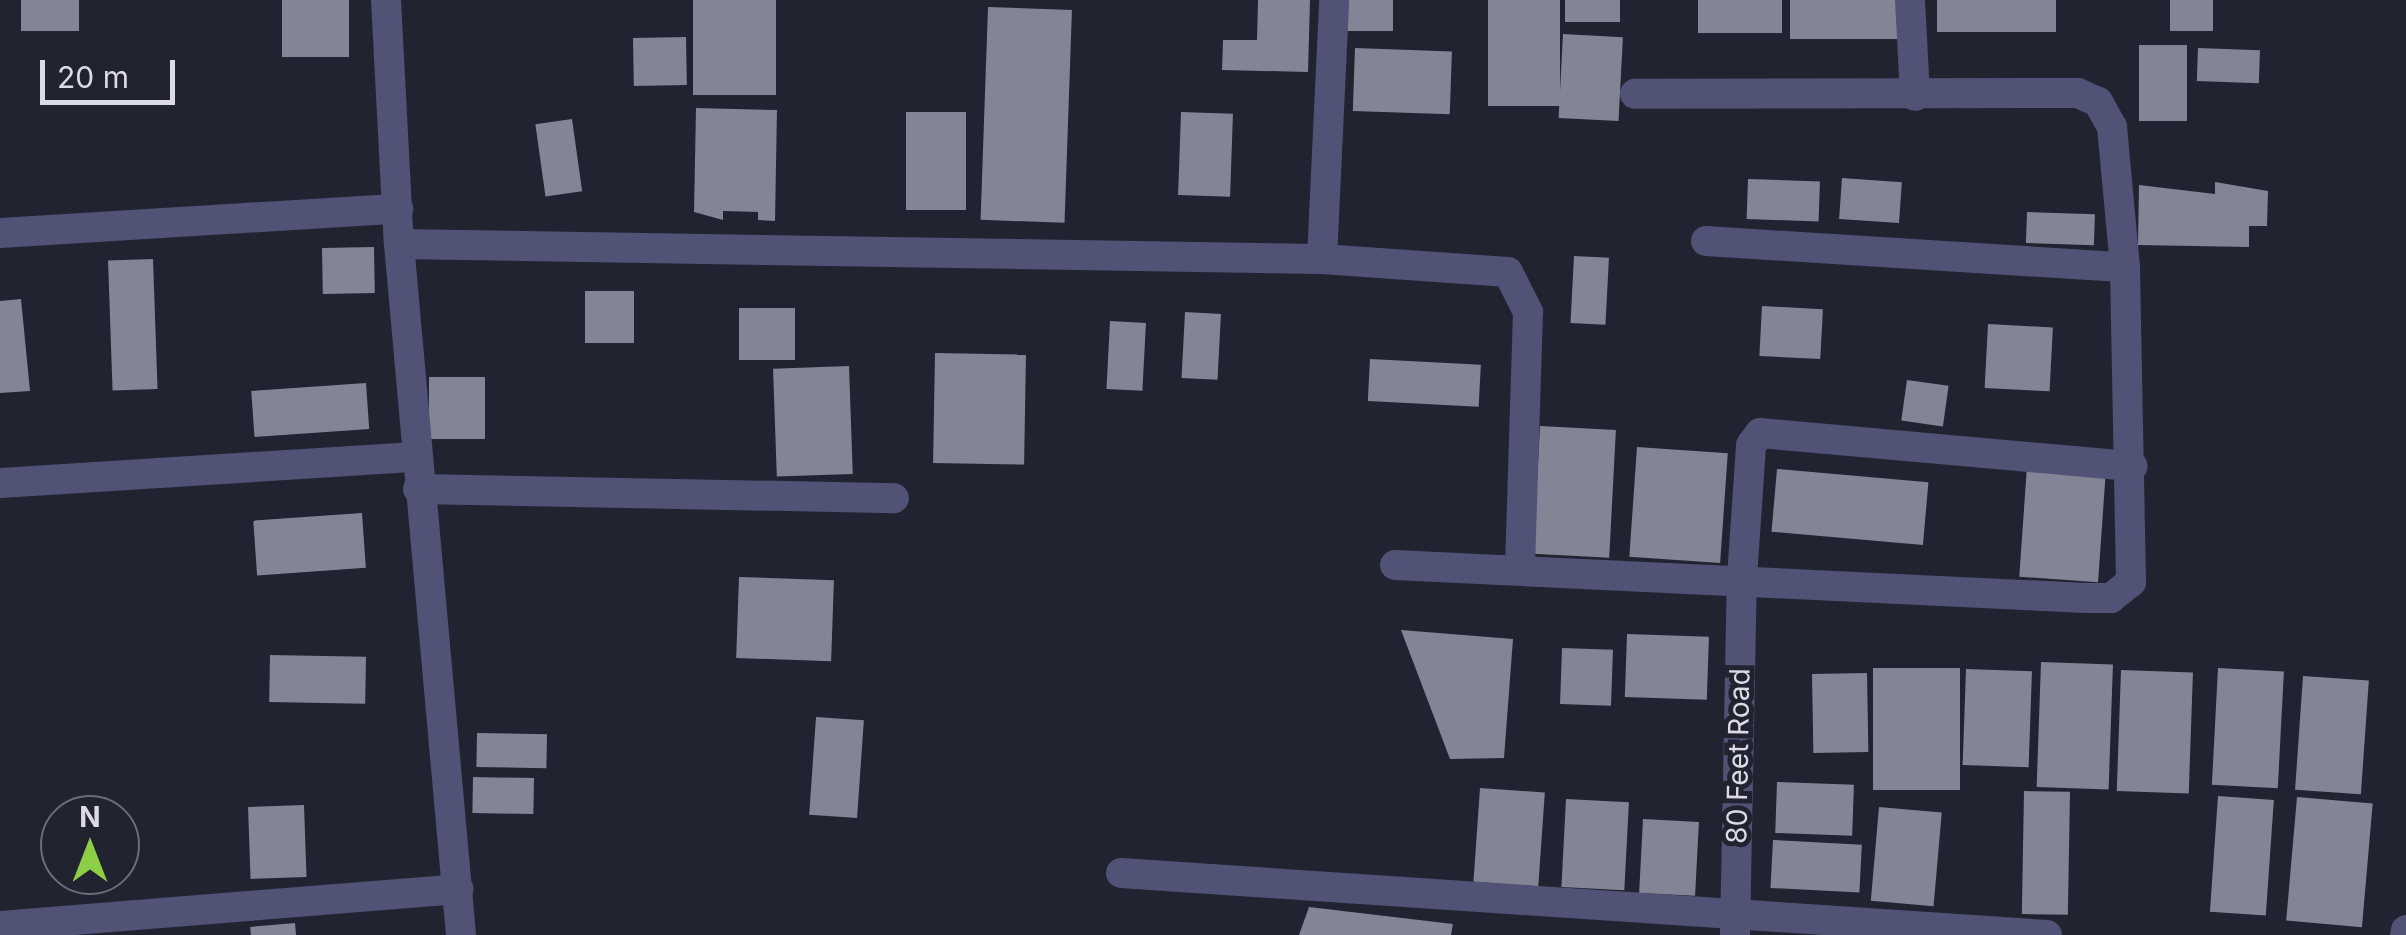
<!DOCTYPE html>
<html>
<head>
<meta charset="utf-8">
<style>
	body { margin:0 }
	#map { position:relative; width:2406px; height:935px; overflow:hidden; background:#222330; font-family:Inter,sans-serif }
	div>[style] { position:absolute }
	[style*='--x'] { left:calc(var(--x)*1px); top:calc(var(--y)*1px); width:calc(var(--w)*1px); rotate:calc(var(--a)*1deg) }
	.building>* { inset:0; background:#838495; transform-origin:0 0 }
	.minor>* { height:30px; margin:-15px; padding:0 15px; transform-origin:15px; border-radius:15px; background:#505276 }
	span { translate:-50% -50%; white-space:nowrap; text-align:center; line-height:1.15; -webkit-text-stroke:10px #222330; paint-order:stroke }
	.street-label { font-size:28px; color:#dadbe4 }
	.north { position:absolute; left:40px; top:795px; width:100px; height:100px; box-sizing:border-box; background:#222330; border:2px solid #6c6d78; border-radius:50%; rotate:0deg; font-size:28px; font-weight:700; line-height:40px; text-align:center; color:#dadbe4 }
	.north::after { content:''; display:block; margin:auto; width:35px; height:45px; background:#8cce45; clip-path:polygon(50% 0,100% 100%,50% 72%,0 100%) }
	.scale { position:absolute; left:40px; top:60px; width:135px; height:45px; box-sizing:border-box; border:5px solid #dadbe4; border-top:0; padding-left:12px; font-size:30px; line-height:35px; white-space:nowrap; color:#dadbe4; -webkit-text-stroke:8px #222330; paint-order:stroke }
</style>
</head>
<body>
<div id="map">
	<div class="building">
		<i style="left:21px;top:0;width:58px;height:31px"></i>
		<i style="left:282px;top:0;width:67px;height:57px"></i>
		<i style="left:693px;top:0;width:83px;height:95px"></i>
		<i style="clip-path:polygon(1258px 0,1310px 0,1308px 72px,1222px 70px,1223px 40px,1257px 40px)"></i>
		<i style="left:1342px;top:0;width:51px;height:31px"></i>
		<i style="left:1488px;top:0;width:72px;height:106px"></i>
		<i style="left:1565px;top:0;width:55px;height:22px"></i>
		<i style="left:1698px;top:0;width:84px;height:33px"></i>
		<i style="left:1790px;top:0;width:107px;height:39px"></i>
		<i style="left:1937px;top:0;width:119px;height:32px"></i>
		<i style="left:2170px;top:0;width:43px;height:31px"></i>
		<i style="left:988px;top:7px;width:84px;height:213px;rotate:2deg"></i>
		<i style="left:1563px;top:34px;width:60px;height:84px;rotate:3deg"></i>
		<i style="left:686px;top:37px;width:48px;height:53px;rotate:89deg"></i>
		<i style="left:2139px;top:45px;width:48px;height:76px"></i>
		<i style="left:1355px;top:48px;width:97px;height:63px;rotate:2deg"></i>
		<i style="left:2198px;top:48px;width:62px;height:33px;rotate:2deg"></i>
		<i style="clip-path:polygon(696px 108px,777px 110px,775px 221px,758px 220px,758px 212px,723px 211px,723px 220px,694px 212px)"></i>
		<i style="left:906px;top:112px;width:60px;height:98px"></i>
		<i style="left:1181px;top:112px;width:52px;height:83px;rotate:2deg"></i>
		<i style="left:572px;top:119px;width:73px;height:37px;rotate:82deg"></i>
		<i style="left:1842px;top:178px;width:60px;height:41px;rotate:4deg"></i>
		<i style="left:1748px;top:179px;width:72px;height:40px;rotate:2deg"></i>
		<i style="clip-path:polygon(2215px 182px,2268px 191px,2267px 226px,2249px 226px,2249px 247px,2138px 245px,2139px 185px,2215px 194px)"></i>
		<i style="left:2027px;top:212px;width:68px;height:31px;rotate:2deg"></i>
		<i style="left:374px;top:247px;width:46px;height:52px;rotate:89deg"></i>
		<i style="left:1574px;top:256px;width:35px;height:67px;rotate:3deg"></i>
		<i style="left:153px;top:259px;width:130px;height:45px;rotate:88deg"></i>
		<i style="left:585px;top:291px;width:49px;height:52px"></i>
		<i style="clip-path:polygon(21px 299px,30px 391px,0 393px,0 301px)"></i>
		<i style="left:1762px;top:306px;width:61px;height:50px;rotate:3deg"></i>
		<i style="left:739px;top:308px;width:56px;height:52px"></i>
		<i style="left:1185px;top:312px;width:36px;height:66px;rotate:3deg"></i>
		<i style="left:1110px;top:321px;width:36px;height:68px;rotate:3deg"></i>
		<i style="left:1988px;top:324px;width:65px;height:64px;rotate:3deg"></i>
		<i style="left:935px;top:353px;width:91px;height:110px;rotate:1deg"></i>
		<i style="left:1370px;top:359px;width:111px;height:42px;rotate:3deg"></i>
		<i style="left:849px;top:366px;width:108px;height:76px;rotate:88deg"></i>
		<i style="left:429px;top:377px;width:56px;height:62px"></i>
		<i style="left:1907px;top:380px;width:42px;height:41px;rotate:8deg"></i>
		<i style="left:366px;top:383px;width:46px;height:115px;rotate:86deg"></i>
		<i style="left:1540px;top:426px;width:76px;height:128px;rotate:3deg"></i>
		<i style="left:1637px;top:447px;width:91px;height:110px;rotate:4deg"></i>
		<i style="left:2027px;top:466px;width:79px;height:111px;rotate:4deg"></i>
		<i style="left:1777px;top:469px;width:152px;height:63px;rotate:5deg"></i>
		<i style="left:362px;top:513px;width:55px;height:109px;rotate:86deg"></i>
		<i style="left:739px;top:577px;width:95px;height:81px;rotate:2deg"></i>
		<i style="clip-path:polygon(1401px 630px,1513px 639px,1504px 758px,1450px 759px)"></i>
		<i style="left:1627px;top:634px;width:82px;height:63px;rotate:2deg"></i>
		<i style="left:1562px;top:648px;width:51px;height:56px;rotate:2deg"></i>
		<i style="left:270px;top:655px;width:96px;height:47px;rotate:1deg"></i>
		<i style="left:2041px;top:662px;width:72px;height:125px;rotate:2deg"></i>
		<i style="left:1873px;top:668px;width:87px;height:122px"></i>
		<i style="left:2218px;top:668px;width:66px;height:117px;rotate:3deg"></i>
		<i style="left:1966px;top:669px;width:66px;height:96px;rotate:2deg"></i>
		<i style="left:2121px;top:670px;width:72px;height:121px;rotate:2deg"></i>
		<i style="left:1867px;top:673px;width:79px;height:55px;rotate:89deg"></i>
		<i style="left:2303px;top:676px;width:66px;height:114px;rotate:4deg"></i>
		<i style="left:816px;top:717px;width:48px;height:98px;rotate:4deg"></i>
		<i style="left:477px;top:733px;width:70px;height:34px;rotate:1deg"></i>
		<i style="left:473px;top:777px;width:61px;height:36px;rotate:1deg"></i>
		<i style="left:1777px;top:782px;width:77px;height:51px;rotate:2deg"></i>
		<i style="left:1480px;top:788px;width:65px;height:94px;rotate:4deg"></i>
		<i style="left:2024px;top:791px;width:46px;height:123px;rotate:1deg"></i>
		<i style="left:2218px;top:796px;width:56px;height:116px;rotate:4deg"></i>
		<i style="left:2297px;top:797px;width:76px;height:124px;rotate:5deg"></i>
		<i style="left:1566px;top:799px;width:63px;height:88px;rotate:3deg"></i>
		<i style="left:304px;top:805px;width:72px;height:56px;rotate:88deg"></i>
		<i style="left:1879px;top:807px;width:63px;height:94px;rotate:5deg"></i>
		<i style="left:1643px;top:819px;width:56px;height:74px;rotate:3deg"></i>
		<i style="left:1773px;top:840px;width:89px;height:48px;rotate:3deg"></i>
		<i style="clip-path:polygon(1309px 907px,1453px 924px,1451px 935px,1299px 935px)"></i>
		<i style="left:295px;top:923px;width:12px;height:45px;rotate:85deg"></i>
	</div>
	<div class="minor">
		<i style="--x:386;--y:0;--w:244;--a:87"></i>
		<i style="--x:399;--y:244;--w:923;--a:0.93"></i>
		<i style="--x:1322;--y:259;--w:186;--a:4"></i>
		<i style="--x:1508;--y:272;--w:45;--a:63.4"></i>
		<i style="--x:1528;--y:312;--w:257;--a:91.8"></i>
		<i style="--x:1910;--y:0;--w:96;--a:87"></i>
		<i style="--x:0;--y:233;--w:399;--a:-3.5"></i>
		<i style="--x:1706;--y:241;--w:420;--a:3.6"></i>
		<i style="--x:399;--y:244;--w:694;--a:84.87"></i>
		<i style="--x:1322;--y:259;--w:259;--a:-87.3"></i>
		<i style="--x:0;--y:483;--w:416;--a:-3.6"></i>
		<i style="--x:418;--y:489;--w:476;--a:1.1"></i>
		<i style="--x:1395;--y:565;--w:692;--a:2.73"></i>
		<i style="--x:2086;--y:598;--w:25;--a:0"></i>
		<i style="--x:2111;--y:598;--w:26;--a:-39"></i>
		<i style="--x:2131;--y:582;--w:315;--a:-91.1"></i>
		<i style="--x:2125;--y:267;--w:141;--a:-95.3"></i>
		<i style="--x:2112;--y:127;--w:29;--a:-119"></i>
		<i style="--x:2098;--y:102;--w:22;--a:-156"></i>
		<i style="--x:2078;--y:93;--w:443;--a:179.9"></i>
		<i style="--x:1121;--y:873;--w:928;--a:3.83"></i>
		<i style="--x:0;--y:926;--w:460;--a:-4.6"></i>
		<i style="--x:1735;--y:935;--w:357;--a:-88.9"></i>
		<i style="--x:1742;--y:578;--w:133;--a:-86.1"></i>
		<i style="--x:1751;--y:445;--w:15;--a:-53"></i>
		<i style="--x:1760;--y:433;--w:374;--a:5.1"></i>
		<i style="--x:2405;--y:935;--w:5;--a:-79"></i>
	</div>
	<div class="street-label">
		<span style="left:1738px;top:756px;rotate:-89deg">80 Feet Road</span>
	</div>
	<div class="north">N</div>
	<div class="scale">20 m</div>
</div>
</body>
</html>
